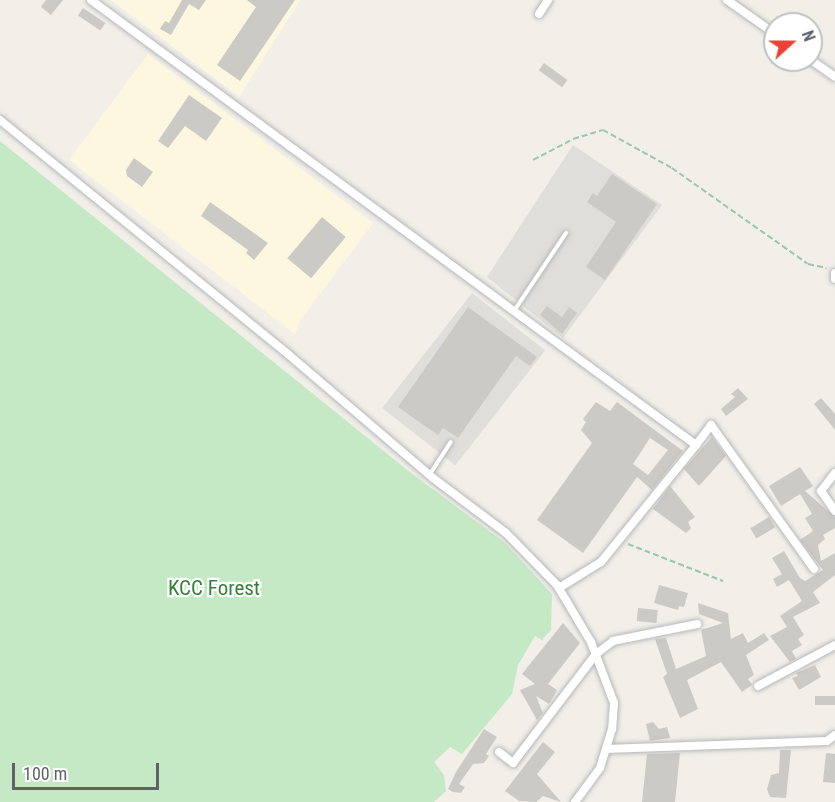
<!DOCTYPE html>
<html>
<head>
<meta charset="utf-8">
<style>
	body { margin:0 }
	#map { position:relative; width:835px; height:802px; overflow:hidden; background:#f1efe8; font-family:"Roboto Condensed",sans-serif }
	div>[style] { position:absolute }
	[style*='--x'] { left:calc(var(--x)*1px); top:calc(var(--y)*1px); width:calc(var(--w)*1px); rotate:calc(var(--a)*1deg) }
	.commercial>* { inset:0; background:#fef7e0 }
	.industrial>* { inset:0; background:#e0deda; transform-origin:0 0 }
	.green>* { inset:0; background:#c5e8c5 }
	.building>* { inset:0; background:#cccac5; transform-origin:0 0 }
	.path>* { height:1.5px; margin-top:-0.75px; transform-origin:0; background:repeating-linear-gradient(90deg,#9cc7a9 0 6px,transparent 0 9px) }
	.roads { filter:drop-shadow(0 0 2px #b5b8bc) drop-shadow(0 0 2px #b5b8bc) }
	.lane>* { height:4px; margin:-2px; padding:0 2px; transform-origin:2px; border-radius:2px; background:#fff }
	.street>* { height:8px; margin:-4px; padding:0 4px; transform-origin:4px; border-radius:4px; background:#fff }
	span { translate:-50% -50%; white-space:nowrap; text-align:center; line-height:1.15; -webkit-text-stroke:4.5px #fff; paint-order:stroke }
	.park-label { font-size:21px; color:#348238 }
	.north { position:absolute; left:763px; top:12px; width:60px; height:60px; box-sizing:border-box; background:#fff; border:2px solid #bfc1c3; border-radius:50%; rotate:69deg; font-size:16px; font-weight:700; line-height:24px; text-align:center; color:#5f6368 }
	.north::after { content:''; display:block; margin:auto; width:21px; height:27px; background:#ea4335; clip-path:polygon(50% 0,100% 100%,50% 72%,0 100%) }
	.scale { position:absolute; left:12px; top:763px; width:147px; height:27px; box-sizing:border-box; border:3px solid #5f6368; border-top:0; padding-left:8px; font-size:18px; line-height:21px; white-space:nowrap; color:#5f6368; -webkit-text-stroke:4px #fff; paint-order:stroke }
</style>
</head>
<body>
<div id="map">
	<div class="commercial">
		<i style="clip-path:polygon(111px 0,300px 0,239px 97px)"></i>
		<i style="clip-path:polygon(148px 54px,373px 223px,301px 319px,295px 334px,69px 160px)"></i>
	</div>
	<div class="industrial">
		<i style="clip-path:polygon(573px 145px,662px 205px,563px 338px,487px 277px)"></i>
		<i style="left:472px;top:293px;width:93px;height:146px;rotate:38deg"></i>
	</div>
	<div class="green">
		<i style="clip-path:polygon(0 141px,411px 473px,505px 543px,552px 594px,551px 630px,542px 640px,535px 636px,518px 665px,512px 694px,462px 754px,450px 747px,434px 762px,444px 775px,446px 791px,434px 802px,0 802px)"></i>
	</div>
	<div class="building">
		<i style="clip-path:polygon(46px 0,63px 0,51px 15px,41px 7px)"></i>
		<i style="clip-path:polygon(182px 0,206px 0,199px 10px,189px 4px,171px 35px,160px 29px,165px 21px,169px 23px)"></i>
		<i style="clip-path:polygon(247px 0,295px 0,240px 81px,217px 65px,256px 7px)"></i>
		<i style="left:83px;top:8px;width:27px;height:9px;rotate:34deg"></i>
		<i style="left:544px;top:63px;width:29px;height:9px;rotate:36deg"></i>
		<i style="clip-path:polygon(189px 95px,222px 118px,206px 141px,185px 126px,168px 148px,158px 141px)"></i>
		<i style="clip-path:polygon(134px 158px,153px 172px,142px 187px,127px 176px,126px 170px)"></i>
		<i style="clip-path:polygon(612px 174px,657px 204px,605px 280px,586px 267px,616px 222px,587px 202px,593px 193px,597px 196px)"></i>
		<i style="clip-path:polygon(210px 202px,268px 243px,254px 260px,246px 253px,248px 250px,201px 216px)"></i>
		<i style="left:322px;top:217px;width:31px;height:54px;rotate:40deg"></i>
		<i style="clip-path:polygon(547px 306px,562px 317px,569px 307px,577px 313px,562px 334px,540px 315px)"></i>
		<i style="clip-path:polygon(468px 307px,537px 357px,530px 366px,516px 356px,458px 438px,443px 428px,438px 435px,398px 407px)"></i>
		<i style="clip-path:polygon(738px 388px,748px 399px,726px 416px,721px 409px,735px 397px,731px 394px)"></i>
		<i style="clip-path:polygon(821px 398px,835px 414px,835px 430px,814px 404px)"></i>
		<i style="clip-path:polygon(evenodd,596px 402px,610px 411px,617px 402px,683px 451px,652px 490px,637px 477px,583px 553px,537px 520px,592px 443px,581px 430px,586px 422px,583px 419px,596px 402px,650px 438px,668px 450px,648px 475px,633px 464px,650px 438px)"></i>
		<i style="clip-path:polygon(712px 437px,726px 456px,699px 486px,684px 469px)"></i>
		<i style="clip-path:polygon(800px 467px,813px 486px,805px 491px,835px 517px,835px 528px,823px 535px,825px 539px,818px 545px,821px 561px,835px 553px,835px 575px,813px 592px,820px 603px,793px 617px,804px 635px,798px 639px,802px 645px,792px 651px,796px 659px,790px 662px,770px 636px,787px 627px,780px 616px,802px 601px,789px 580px,777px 587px,773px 579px,782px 574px,772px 558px,784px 551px,800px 578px,805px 581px,823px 570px,800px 540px,813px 531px,805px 518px,812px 514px,800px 494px,781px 506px,769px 486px)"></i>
		<i style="clip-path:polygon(670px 486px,695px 517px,688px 522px,691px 528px,686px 533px,653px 509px)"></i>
		<i style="left:769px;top:517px;width:12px;height:22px;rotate:59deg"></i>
		<i style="clip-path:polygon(659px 585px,688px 593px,684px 607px,679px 606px,678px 610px,654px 603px)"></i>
		<i style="clip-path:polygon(698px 603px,728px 613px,731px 639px,743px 633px,748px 643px,764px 633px,769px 640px,746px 655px,754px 675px,748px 679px,752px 685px,742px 692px,721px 662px,687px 680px,698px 709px,680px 718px,663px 677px,667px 674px,655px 639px,666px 638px,676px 669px,706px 656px,701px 630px,723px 623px,699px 614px)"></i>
		<i style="left:638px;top:608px;width:20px;height:13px;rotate:6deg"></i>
		<i style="clip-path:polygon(563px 623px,580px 643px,548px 684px,557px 690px,549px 704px,536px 696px,543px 713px,537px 720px,520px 690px,535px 684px,522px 674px)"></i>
		<i style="clip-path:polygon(815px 665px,821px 677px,799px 690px,792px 678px,798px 676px,796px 673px)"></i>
		<i style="left:835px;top:696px;width:9px;height:20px;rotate:90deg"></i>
		<i style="clip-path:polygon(653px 722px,659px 729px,667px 727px,670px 738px,650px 741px,646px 724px)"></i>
		<i style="clip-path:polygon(484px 729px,497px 737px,486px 754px,489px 756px,484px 763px,473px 764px,459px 784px,465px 787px,461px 793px,453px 792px,448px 789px,456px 772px)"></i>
		<i style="clip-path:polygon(543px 742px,555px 752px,537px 774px,561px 802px,543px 796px,536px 802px,519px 801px,505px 791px)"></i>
		<i style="clip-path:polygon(780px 750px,791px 750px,786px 798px,770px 797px,767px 789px,771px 775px,779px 773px)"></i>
		<i style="clip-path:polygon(680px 753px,675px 802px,642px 802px,647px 754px)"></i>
		<i style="clip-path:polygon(826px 753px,835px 754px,835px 783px,823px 782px)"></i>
	</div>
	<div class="path">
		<i style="--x:533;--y:160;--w:45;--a:-27.7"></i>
		<i style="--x:573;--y:139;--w:31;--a:-17"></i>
		<i style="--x:603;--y:130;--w:79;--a:28.8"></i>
		<i style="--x:672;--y:168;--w:166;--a:35.2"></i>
		<i style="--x:808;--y:264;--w:19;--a:12"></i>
		<i style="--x:628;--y:544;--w:102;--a:21.3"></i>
	</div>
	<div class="roads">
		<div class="lane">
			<i style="--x:514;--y:311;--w:94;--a:-56.3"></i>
			<i style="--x:430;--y:474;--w:38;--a:-57"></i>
		</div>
		<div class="street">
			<i style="--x:91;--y:0;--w:751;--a:36.34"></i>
			<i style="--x:696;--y:445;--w:25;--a:-53"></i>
			<i style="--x:711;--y:425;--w:177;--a:54.4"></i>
			<i style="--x:727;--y:0;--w:59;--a:35.3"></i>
			<i style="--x:539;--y:14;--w:17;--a:-57"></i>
			<i style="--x:811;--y:60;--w:29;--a:35"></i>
			<i style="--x:0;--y:120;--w:372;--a:39.1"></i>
			<i style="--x:289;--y:355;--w:189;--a:40.5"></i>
			<i style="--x:433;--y:478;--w:91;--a:37"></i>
			<i style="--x:506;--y:533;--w:73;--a:45.6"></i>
			<i style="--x:557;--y:585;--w:66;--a:59.2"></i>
			<i style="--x:591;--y:642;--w:65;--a:69.3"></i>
			<i style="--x:614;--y:703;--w:26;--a:94"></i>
			<i style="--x:612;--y:729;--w:41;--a:107.1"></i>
			<i style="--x:600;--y:768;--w:42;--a:126.3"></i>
			<i style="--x:835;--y:273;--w:6;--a:90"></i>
			<i style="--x:835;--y:473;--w:23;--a:128"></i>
			<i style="--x:821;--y:491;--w:24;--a:55"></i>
			<i style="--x:559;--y:588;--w:49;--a:-31.8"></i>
			<i style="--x:601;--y:562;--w:151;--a:-50.9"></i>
			<i style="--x:758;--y:686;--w:87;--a:-28"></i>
			<i style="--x:606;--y:749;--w:221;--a:-2.1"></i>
			<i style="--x:827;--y:741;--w:10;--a:-37"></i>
			<i style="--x:499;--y:752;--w:18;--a:38"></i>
			<i style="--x:513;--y:763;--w:137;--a:-52.7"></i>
			<i style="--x:596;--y:654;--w:21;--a:-37"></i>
			<i style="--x:613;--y:641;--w:86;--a:-11.4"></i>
		</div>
	</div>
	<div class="park-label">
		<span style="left:214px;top:588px">KCC Forest</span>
	</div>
	<div class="north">N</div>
	<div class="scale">100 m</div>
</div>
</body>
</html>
